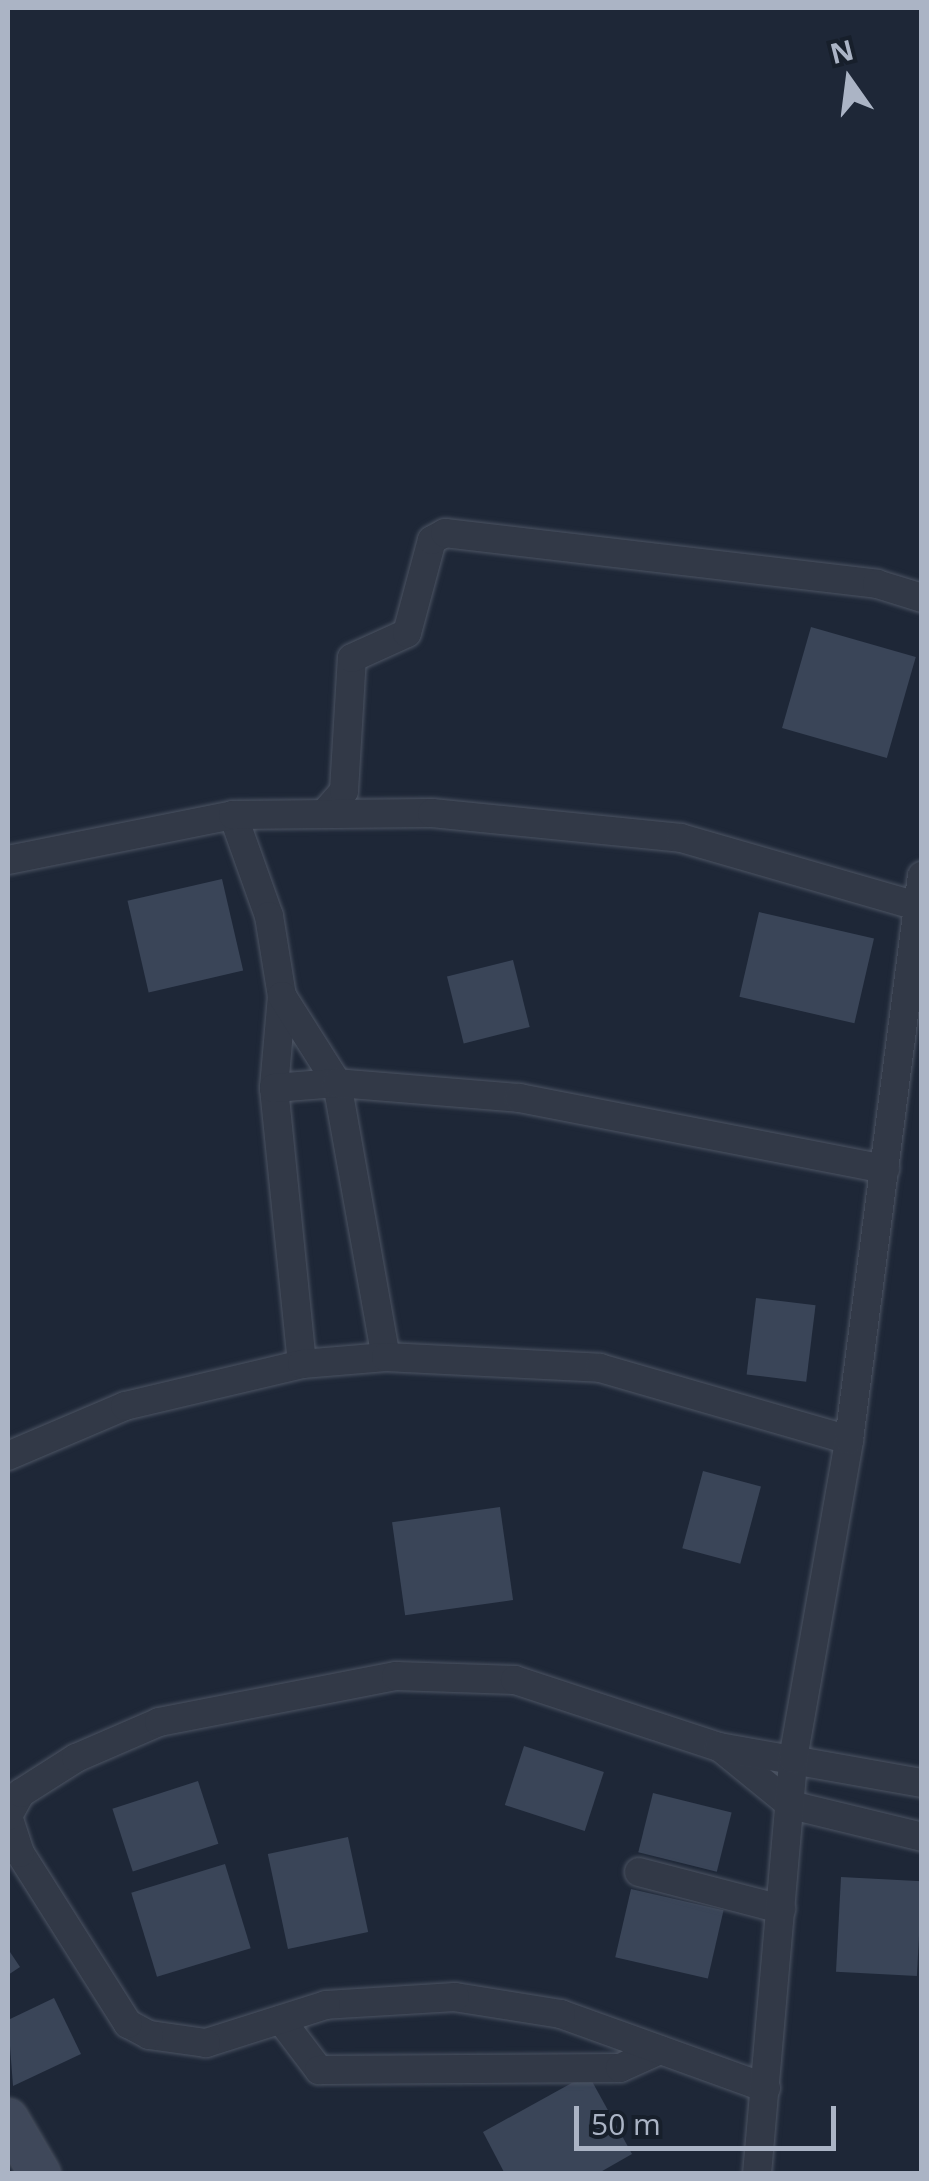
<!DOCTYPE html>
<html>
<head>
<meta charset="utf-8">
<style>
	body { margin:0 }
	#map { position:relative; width:929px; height:2181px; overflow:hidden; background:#1e2737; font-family:"Open Sans",sans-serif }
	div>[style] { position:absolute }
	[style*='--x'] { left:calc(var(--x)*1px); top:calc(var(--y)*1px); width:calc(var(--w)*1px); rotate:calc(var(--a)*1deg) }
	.building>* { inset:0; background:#3a4558; transform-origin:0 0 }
	.roads { filter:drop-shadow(0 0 2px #4c5463) drop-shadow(0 0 2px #4c5463) }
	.street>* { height:28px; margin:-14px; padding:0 14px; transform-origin:14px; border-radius:14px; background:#323947 }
	.secondary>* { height:40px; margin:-20px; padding:0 20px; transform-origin:20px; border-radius:20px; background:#3f485a }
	span { translate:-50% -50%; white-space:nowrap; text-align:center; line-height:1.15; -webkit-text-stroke:8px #171f2b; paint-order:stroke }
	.frame { position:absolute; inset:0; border:10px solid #abb4c5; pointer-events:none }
	.north { position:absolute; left:799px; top:30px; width:100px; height:100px; -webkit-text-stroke:8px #171f2b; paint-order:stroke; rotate:346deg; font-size:28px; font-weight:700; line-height:40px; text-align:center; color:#abb4c5 }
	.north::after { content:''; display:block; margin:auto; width:35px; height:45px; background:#abb4c5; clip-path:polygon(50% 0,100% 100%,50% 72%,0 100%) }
	.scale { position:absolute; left:574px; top:2106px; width:262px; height:45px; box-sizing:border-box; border:5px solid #abb4c5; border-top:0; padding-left:12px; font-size:30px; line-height:35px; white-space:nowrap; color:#abb4c5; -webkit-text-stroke:8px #171f2b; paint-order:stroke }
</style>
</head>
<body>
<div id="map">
	<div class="building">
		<i style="left:811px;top:627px;width:109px;height:105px;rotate:16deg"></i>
		<i style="left:222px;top:879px;width:94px;height:97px;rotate:77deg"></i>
		<i style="left:759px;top:912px;width:118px;height:87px;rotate:13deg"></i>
		<i style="left:513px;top:960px;width:69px;height:68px;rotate:76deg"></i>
		<i style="left:756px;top:1298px;width:60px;height:77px;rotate:7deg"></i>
		<i style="left:703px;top:1471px;width:60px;height:80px;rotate:15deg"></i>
		<i style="left:500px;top:1507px;width:94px;height:109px;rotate:82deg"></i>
		<i style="left:524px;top:1746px;width:84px;height:62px;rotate:18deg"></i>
		<i style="left:198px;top:1781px;width:66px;height:90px;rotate:72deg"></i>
		<i style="left:653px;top:1793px;width:81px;height:61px;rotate:14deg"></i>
		<i style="left:348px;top:1837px;width:97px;height:82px;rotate:78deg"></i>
		<i style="left:225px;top:1864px;width:88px;height:98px;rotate:73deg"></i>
		<i style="left:841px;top:1877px;width:81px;height:95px;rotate:3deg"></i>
		<i style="left:631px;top:1889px;width:95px;height:70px;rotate:13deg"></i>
		<i style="clip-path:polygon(8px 1949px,20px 1967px,8px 1975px)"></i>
		<i style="clip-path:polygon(54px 1998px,81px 2054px,13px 2086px,8px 2020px)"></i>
		<i style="clip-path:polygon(588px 2074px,632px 2154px,597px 2174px,505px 2174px,483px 2132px)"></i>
	</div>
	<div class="roads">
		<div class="street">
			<i style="--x:324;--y:814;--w:30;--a:-49"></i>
			<i style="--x:344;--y:791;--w:133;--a:-86.6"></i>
			<i style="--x:352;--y:658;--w:60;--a:-24.4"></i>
			<i style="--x:407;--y:633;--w:96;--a:-75"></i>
			<i style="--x:432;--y:540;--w:15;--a:-28"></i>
			<i style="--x:445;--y:533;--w:435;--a:6.7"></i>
			<i style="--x:877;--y:584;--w:47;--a:17.3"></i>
			<i style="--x:233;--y:815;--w:107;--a:70.4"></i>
			<i style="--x:269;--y:916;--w:81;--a:80.8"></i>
			<i style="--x:282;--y:996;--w:92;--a:95"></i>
			<i style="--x:274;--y:1088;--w:277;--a:84.2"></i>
			<i style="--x:8;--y:860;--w:229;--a:-11.3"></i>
			<i style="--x:233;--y:815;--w:199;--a:-0.6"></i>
			<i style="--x:432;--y:813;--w:250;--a:5.7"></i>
			<i style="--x:681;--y:838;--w:245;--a:16.1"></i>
			<i style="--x:282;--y:996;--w:103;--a:57.7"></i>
			<i style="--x:337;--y:1083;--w:278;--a:79.9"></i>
			<i style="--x:274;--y:1088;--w:63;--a:-4.5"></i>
			<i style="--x:337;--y:1083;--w:183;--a:4.7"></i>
			<i style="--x:519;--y:1098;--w:373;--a:11"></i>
			<i style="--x:8;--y:1456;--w:127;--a:-23.1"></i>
			<i style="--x:125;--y:1406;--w:182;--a:-13.3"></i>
			<i style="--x:302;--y:1364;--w:84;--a:-4.8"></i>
			<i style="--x:386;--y:1357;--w:214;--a:2.9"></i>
			<i style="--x:600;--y:1368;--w:259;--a:16.1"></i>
			<i style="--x:722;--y:1749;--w:89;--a:39.1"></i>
			<i style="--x:791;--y:1805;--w:135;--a:13.7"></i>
			<i style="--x:639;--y:1872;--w:147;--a:14.6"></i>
			<i style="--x:281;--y:2020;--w:63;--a:52.8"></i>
			<i style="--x:319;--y:2070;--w:301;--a:-0.4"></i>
			<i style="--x:620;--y:2068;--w:44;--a:-24.2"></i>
			<i style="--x:766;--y:2088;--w:218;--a:-160.2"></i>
			<i style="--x:561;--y:2014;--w:107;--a:-170.9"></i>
			<i style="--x:455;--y:1997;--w:129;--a:176.5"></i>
			<i style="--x:326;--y:2005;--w:126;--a:162.4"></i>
			<i style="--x:206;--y:2043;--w:58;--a:-172"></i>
			<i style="--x:149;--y:2035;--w:24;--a:-152"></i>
			<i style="--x:128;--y:2024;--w:202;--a:-122.3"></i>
			<i style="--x:20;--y:1853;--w:39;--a:-108"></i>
			<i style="--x:8;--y:1816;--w:26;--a:-61"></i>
			<i style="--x:21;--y:1793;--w:65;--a:-32.5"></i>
			<i style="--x:76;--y:1758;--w:90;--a:-23.4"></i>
			<i style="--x:159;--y:1722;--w:241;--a:-11"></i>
			<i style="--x:396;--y:1676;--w:119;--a:1.9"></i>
			<i style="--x:515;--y:1680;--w:215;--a:18.2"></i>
			<i style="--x:719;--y:1747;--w:206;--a:10.1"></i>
			<i style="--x:757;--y:2174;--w:417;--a:-85"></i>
			<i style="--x:793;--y:1759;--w:324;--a:-80"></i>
			<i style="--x:849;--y:1440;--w:569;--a:-82.63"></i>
		</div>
		<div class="secondary">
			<i style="--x:8;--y:2119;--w:64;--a:59.8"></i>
		</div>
	</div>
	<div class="frame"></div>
	<div class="north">N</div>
	<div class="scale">50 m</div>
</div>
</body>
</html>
